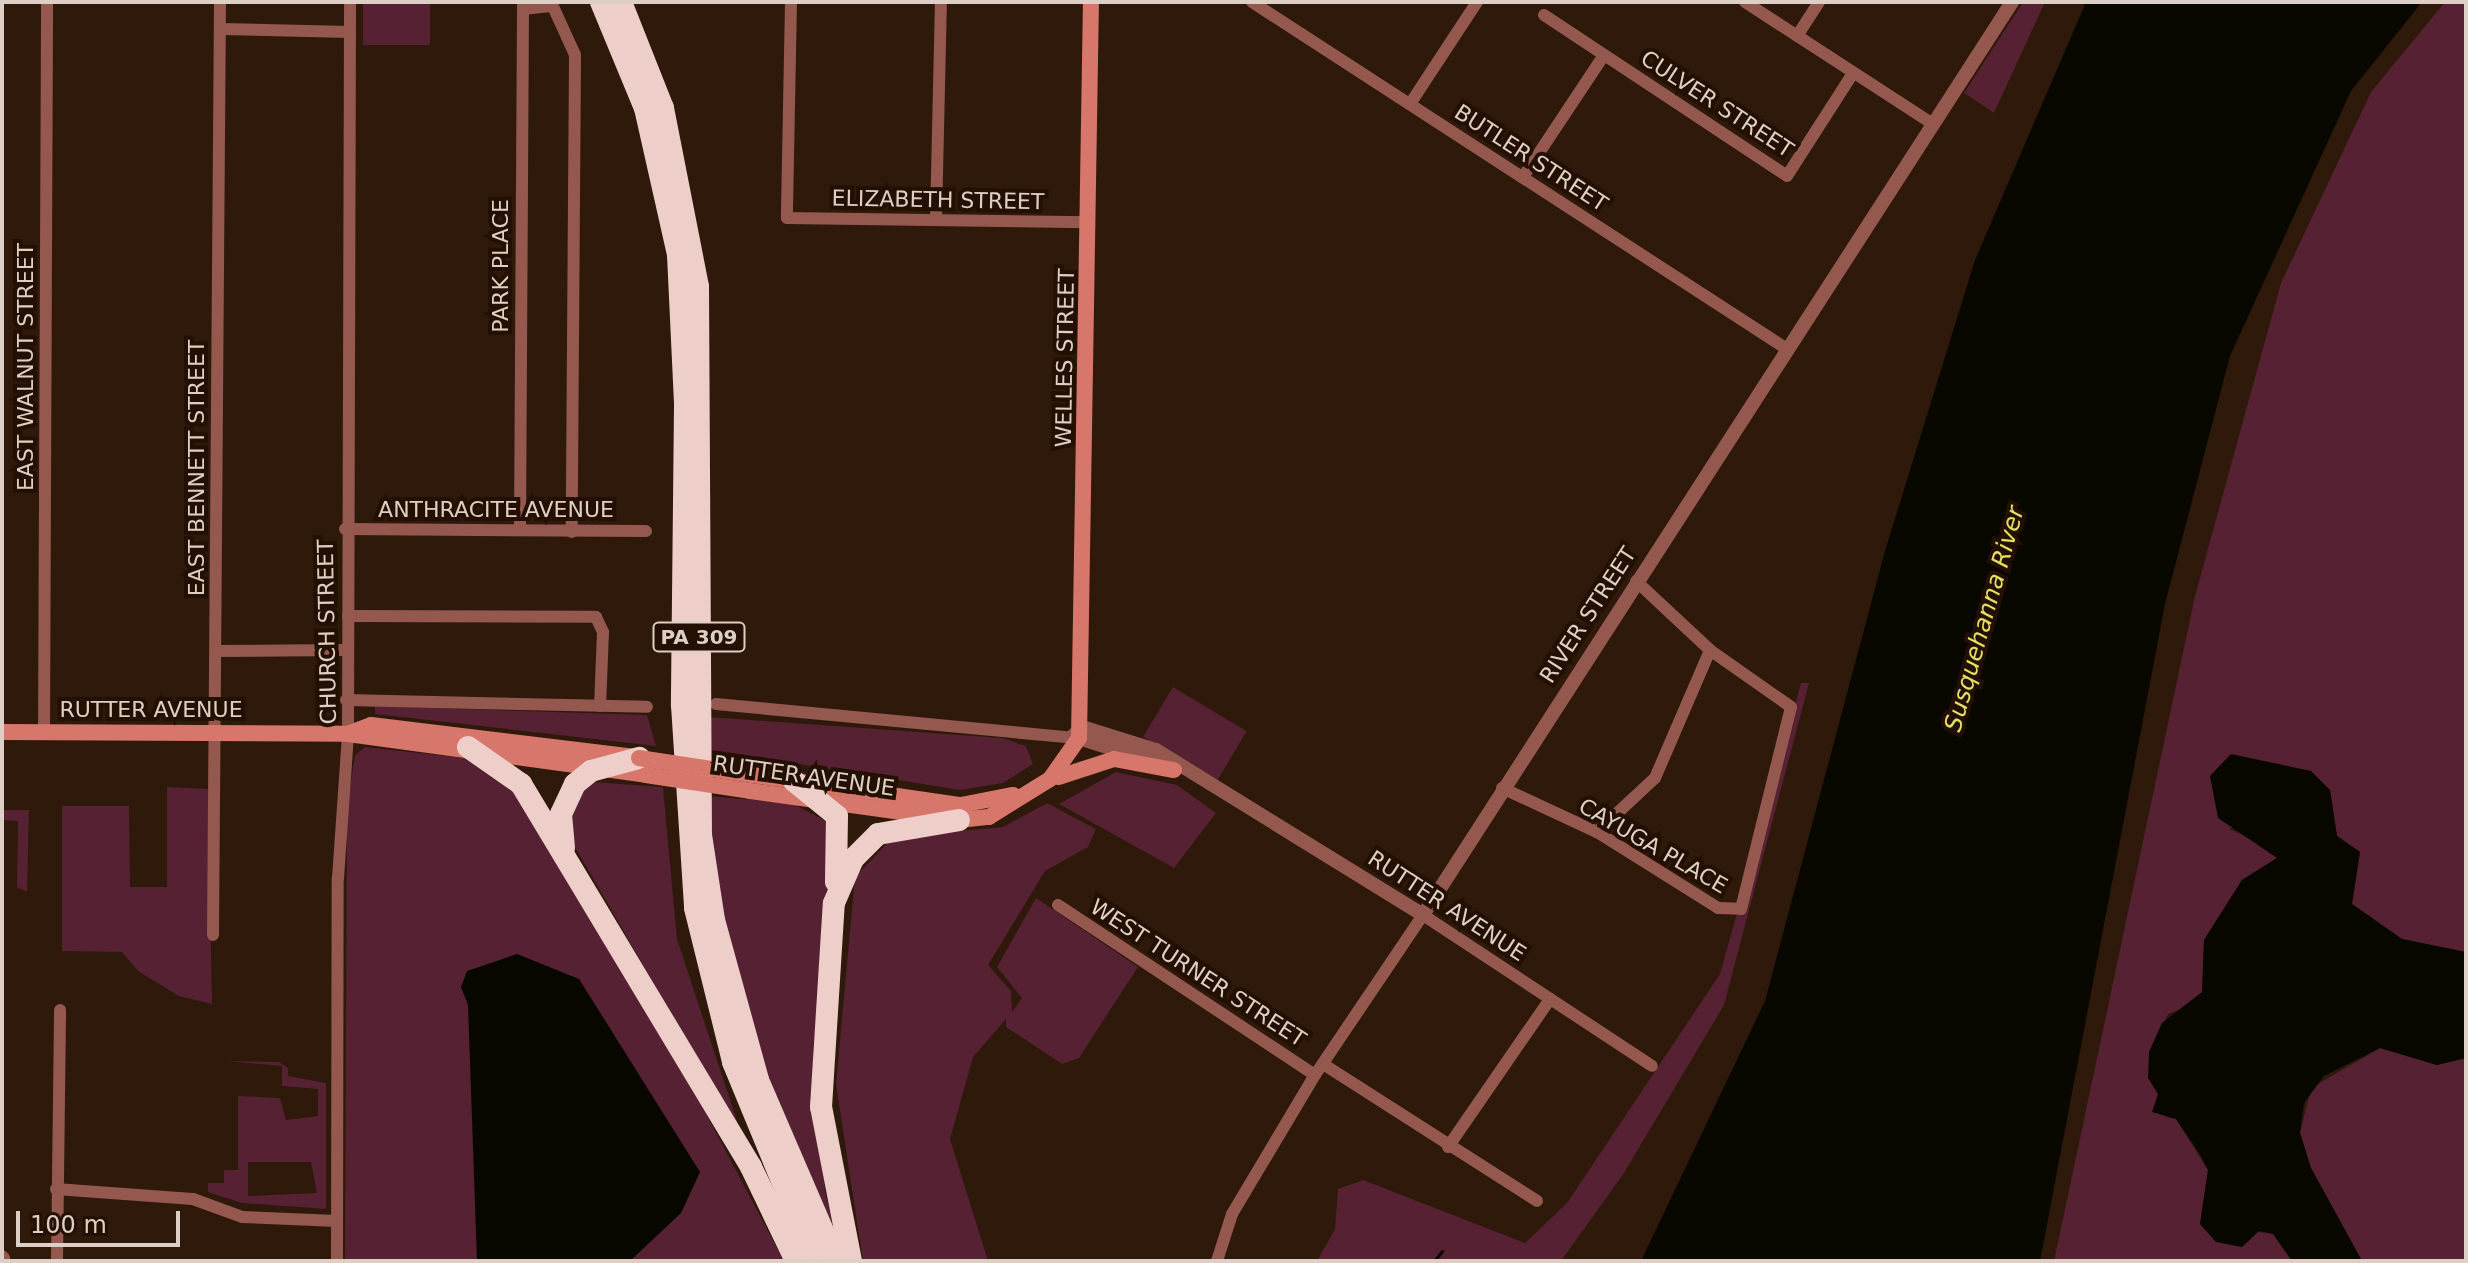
<!DOCTYPE html>
<html>
<head>
<meta charset="utf-8">
<style>
	body { margin:0 }
	#map { position:relative; width:2468px; height:1263px; overflow:hidden; background:#2e190a; font-family:"DejaVu Sans",sans-serif }
	div>[style] { position:absolute }
	[style*='--x'] { left:calc(var(--x)*1px); top:calc(var(--y)*1px); width:calc(var(--w)*1px); rotate:calc(var(--a)*1deg) }
	.green>* { inset:0; background:#552133; transform-origin:0 0 }
	.water>* { inset:0; background:#080800 }
	.stream>* { height:3px; margin:-1.5px; padding:0 1.5px; transform-origin:1.5px; border-radius:1.5px; background:#080800 }
	.minor>* { height:12px; margin:-6px; padding:0 6px; transform-origin:6px; border-radius:6px; background:#94584f }
	.tertiary>* { height:14px; margin:-7px; padding:0 7px; transform-origin:7px; border-radius:7px; background:#94584f }
	.secondary>* { height:16px; margin:-8px; padding:0 8px; transform-origin:8px; border-radius:8px; background:#d7766a }
	.motorway>* { height:22px; margin:-11px; padding:0 11px; transform-origin:11px; border-radius:11px; background:#edcec9 }
	.secondary-bridge>* { height:16px; margin:-8px; padding:0 8px; transform-origin:8px; border-radius:8px; background:#d7766a }
	span { translate:-50% -50%; white-space:nowrap; text-align:center; line-height:1.15; -webkit-text-stroke:8px #241002; paint-order:stroke }
	.shield-label span { padding:2px 6px; background:#241002; border:2px solid; border-radius:6px; -webkit-text-stroke-width:0 }
	.shield-label { font-size:20px; color:#ddcfc5; font-weight:700 }
	.street-label { font-size:22px; color:#ddcfc5 }
	.water-label { font-size:24px; color:#e0e261; font-style:italic }
	.frame { position:absolute; inset:0; border:4px solid #ddcfc5; pointer-events:none }
	.scale { position:absolute; left:16px; top:1211px; width:164px; height:36px; box-sizing:border-box; border:4px solid #ddcfc5; border-top:0; padding-left:10px; font-size:24px; line-height:28px; white-space:nowrap; color:#ddcfc5; -webkit-text-stroke:6px #241002; paint-order:stroke }
</style>
</head>
<body>
<div id="map">
	<div class="green">
		<i style="left:363px;top:2px;width:67px;height:43px"></i>
		<i style="clip-path:polygon(2023px 2px,2045px 2px,1994px 113px,1964px 93px)"></i>
		<i style="clip-path:polygon(2445px 2px,2466px 2px,2466px 952px,2402px 939px,2352px 904px,2360px 852px,2337px 836px,2330px 790px,2229px 829px,2266px 845px,2277px 858px,2242px 880px,2204px 940px,2202px 992px,2194px 1004px,2168px 1014px,2149px 1052px,2166px 1117px,2176px 1119px,2208px 1170px,2200px 1224px,2273px 1234px,2292px 1261px,2054px 1261px,2195px 596px,2281px 283px,2371px 92px)"></i>
		<i style="clip-path:polygon(1801px 683px,1809px 683px,1724px 1005px,1624px 1173px,1561px 1261px,1317px 1261px,1335px 1229px,1338px 1189px,1363px 1180px,1525px 1243px,1567px 1203px,1720px 974px)"></i>
		<i style="left:1173px;top:687px;width:86px;height:58px;rotate:31deg"></i>
		<i style="clip-path:polygon(375px 706px,647px 715px,656px 746px,375px 714px)"></i>
		<i style="clip-path:polygon(708px 717px,1002px 738px,1026px 746px,1033px 764px,1003px 783px,960px 790px,706px 749px)"></i>
		<i style="clip-path:polygon(365px 747px,464px 758px,508px 782px,695px 1093px,784px 1261px,345px 1261px,347px 808px,355px 755px)"></i>
		<i style="clip-path:polygon(1116px 772px,1177px 785px,1216px 813px,1174px 868px,1059px 804px)"></i>
		<i style="clip-path:polygon(593px 782px,663px 787px,677px 939px,742px 1136px,572px 842px,573px 802px)"></i>
		<i style="clip-path:polygon(167px 787px,208px 789px,212px 1004px,179px 996px,138px 971px,122px 952px,62px 951px,62px 806px,129px 806px,130px 887px,167px 887px)"></i>
		<i style="clip-path:polygon(708px 796px,791px 803px,828px 822px,831px 887px,813px 1051px,825px 1191px,838px 1239px,765px 1081px,717px 913px)"></i>
		<i style="clip-path:polygon(1047px 803px,1096px 829px,1088px 847px,1045px 871px,988px 965px,1011px 991px,1012px 1012px,1022px 998px,997px 967px,1036px 898px,1138px 967px,1079px 1058px,1062px 1064px,1006px 1027px,1006px 1019px,973px 1057px,950px 1139px,988px 1261px,863px 1261px,836px 1084px,855px 877px,893px 837px,1003px 827px)"></i>
		<i style="clip-path:polygon(2px 810px,29px 810px,27px 892px,17px 887px,18px 821px,2px 820px)"></i>
		<i style="clip-path:polygon(2380px 1048px,2437px 1065px,2466px 1058px,2466px 1261px,2362px 1261px,2311px 1168px,2300px 1133px,2311px 1088px)"></i>
		<i style="clip-path:polygon(evenodd,227px 1061px,279px 1062px,288px 1068px,288px 1076px,326px 1083px,326px 1209px,242px 1203px,208px 1192px,208px 1183px,224px 1183px,224px 1170px,238px 1170px,238px 1096px,280px 1098px,286px 1120px,318px 1116px,318px 1089px,282px 1086px,282px 1066px,227px 1061px,248px 1162px,311px 1162px,317px 1193px,248px 1196px,248px 1162px)"></i>
	</div>
	<div class="water">
		<i style="clip-path:polygon(2086px 2px,2422px 2px,2351px 91px,2230px 356px,2165px 604px,2040px 1261px,1641px 1261px,1765px 1001px,1885px 551px,1975px 260px)"></i>
		<i style="clip-path:polygon(2231px 754px,2311px 771px,2330px 790px,2337px 836px,2360px 852px,2352px 904px,2402px 939px,2466px 952px,2466px 1058px,2437px 1065px,2380px 1048px,2324px 1076px,2304px 1103px,2300px 1133px,2311px 1168px,2362px 1261px,2292px 1261px,2273px 1234px,2259px 1231px,2242px 1247px,2216px 1242px,2200px 1224px,2208px 1170px,2199px 1153px,2176px 1119px,2152px 1112px,2158px 1094px,2148px 1078px,2149px 1052px,2162px 1023px,2202px 992px,2204px 940px,2242px 880px,2277px 858px,2218px 818px,2210px 776px)"></i>
		<i style="clip-path:polygon(517px 954px,579px 979px,700px 1172px,681px 1213px,630px 1261px,477px 1261px,468px 1005px,461px 987px,467px 971px)"></i>
	</div>
	<div class="stream">
		<i style="--x:1434;--y:1261;--w:13;--a:-51"></i>
	</div>
	<div class="minor">
		<i style="--x:551;--y:2;--w:58;--a:65.6"></i>
		<i style="--x:575;--y:55;--w:477;--a:90.4"></i>
		<i style="--x:791;--y:2;--w:216;--a:91.1"></i>
		<i style="--x:787;--y:218;--w:301;--a:0.8"></i>
		<i style="--x:1252;--y:2;--w:638;--a:32.97"></i>
		<i style="--x:1745;--y:2;--w:224;--a:33"></i>
		<i style="--x:523;--y:9;--w:30;--a:-6"></i>
		<i style="--x:1544;--y:15;--w:291;--a:33.5"></i>
		<i style="--x:1787;--y:176;--w:122;--a:-57.3"></i>
		<i style="--x:220;--y:29;--w:130;--a:1.3"></i>
		<i style="--x:1797;--y:36;--w:40;--a:-57.1"></i>
		<i style="--x:1410;--y:104;--w:122;--a:-56.7"></i>
		<i style="--x:1523;--y:177;--w:146;--a:-56.4"></i>
		<i style="--x:936;--y:219;--w:217;--a:-88.7"></i>
		<i style="--x:345;--y:529;--w:301;--a:0.4"></i>
		<i style="--x:520;--y:530;--w:528;--a:-89.67"></i>
		<i style="--x:348;--y:616;--w:248;--a:0.2"></i>
		<i style="--x:596;--y:617;--w:17;--a:65"></i>
		<i style="--x:603;--y:632;--w:74;--a:92.3"></i>
		<i style="--x:216;--y:651;--w:130;--a:-0.4"></i>
		<i style="--x:346;--y:700;--w:301;--a:1.3"></i>
		<i style="--x:716;--y:704;--w:365;--a:5.4"></i>
		<i style="--x:44;--y:732;--w:730;--a:-89.76"></i>
		<i style="--x:1502;--y:788;--w:105;--a:24.9"></i>
		<i style="--x:1597;--y:832;--w:143;--a:32.1"></i>
		<i style="--x:1718;--y:908;--w:23;--a:2"></i>
		<i style="--x:1741;--y:909;--w:208;--a:-76.1"></i>
		<i style="--x:1791;--y:707;--w:99;--a:-144.9"></i>
		<i style="--x:1710;--y:650;--w:101;--a:-137"></i>
		<i style="--x:1597;--y:832;--w:79;--a:-43"></i>
		<i style="--x:1655;--y:778;--w:139;--a:-66.7"></i>
		<i style="--x:1058;--y:905;--w:308;--a:33.5"></i>
		<i style="--x:213;--y:935;--w:933;--a:-89.57"></i>
		<i style="--x:1323;--y:1064;--w:254;--a:32.6"></i>
		<i style="--x:1448;--y:1147;--w:180;--a:-55.4"></i>
		<i style="--x:56;--y:1189;--w:137;--a:4.2"></i>
		<i style="--x:193;--y:1199;--w:52;--a:20.2"></i>
		<i style="--x:242;--y:1217;--w:95;--a:2.4"></i>
		<i style="--x:2;--y:1256;--w:3;--a:45"></i>
		<i style="--x:57;--y:1261;--w:251;--a:-89.3"></i>
		<i style="--x:337;--y:1261;--w:383;--a:-89.9"></i>
		<i style="--x:338;--y:878;--w:144;--a:-86"></i>
		<i style="--x:348;--y:734;--w:732;--a:-89.84"></i>
		<i style="--x:1217;--y:1261;--w:49;--a:-72.3"></i>
		<i style="--x:1232;--y:1214;--w:162;--a:-59.2"></i>
		<i style="--x:1315;--y:1075;--w:193;--a:-56"></i>
		<i style="--x:1423;--y:915;--w:274;--a:33.4"></i>
	</div>
	<div class="tertiary">
		<i style="--x:1072;--y:737;--w:14;--a:-45"></i>
		<i style="--x:1082;--y:727;--w:77;--a:17.3"></i>
		<i style="--x:1156;--y:750;--w:314;--a:31.7"></i>
		<i style="--x:1423;--y:915;--w:1087;--a:-57.17"></i>
		<i style="--x:1079;--y:738;--w:88;--a:17.8"></i>
	</div>
	<div class="secondary">
		<i style="--x:2;--y:732;--w:346;--a:0.3"></i>
		<i style="--x:348;--y:734;--w:301;--a:7.8"></i>
		<i style="--x:350;--y:733;--w:22;--a:-21"></i>
		<i style="--x:371;--y:725;--w:266;--a:6.9"></i>
		<i style="--x:752;--y:775;--w:211;--a:8.2"></i>
		<i style="--x:961;--y:805;--w:53;--a:-10.9"></i>
		<i style="--x:1059;--y:777;--w:58;--a:-18.1"></i>
		<i style="--x:1114;--y:759;--w:61;--a:10.4"></i>
		<i style="--x:750;--y:791;--w:211;--a:7.9"></i>
		<i style="--x:959;--y:820;--w:30;--a:-6"></i>
		<i style="--x:989;--y:817;--w:72;--a:-31.9"></i>
		<i style="--x:1050;--y:779;--w:50;--a:-54.7"></i>
		<i style="--x:1079;--y:738;--w:736;--a:-89.07"></i>
	</div>
	<div class="motorway">
		<i style="--x:601;--y:2;--w:115;--a:67.5"></i>
		<i style="--x:645;--y:108;--w:151;--a:77.3"></i>
		<i style="--x:678;--y:255;--w:151;--a:87.3"></i>
		<i style="--x:685;--y:406;--w:299;--a:90.6"></i>
		<i style="--x:682;--y:705;--w:203;--a:86.3"></i>
		<i style="--x:695;--y:908;--w:159;--a:76.1"></i>
		<i style="--x:733;--y:1062;--w:215;--a:67.6"></i>
		<i style="--x:621;--y:2;--w:114;--a:68.4"></i>
		<i style="--x:663;--y:108;--w:182;--a:78.9"></i>
		<i style="--x:698;--y:287;--w:548;--a:89.69"></i>
		<i style="--x:701;--y:835;--w:86;--a:81.3"></i>
		<i style="--x:714;--y:920;--w:166;--a:74.6"></i>
		<i style="--x:758;--y:1080;--w:197;--a:66.7"></i>
		<i style="--x:468;--y:747;--w:65;--a:34.9"></i>
		<i style="--x:521;--y:784;--w:447;--a:59"></i>
		<i style="--x:751;--y:1167;--w:104;--a:64.4"></i>
		<i style="--x:794;--y:781;--w:55;--a:39.1"></i>
		<i style="--x:837;--y:816;--w:66;--a:90.9"></i>
		<i style="--x:564;--y:848;--w:34;--a:-95"></i>
		<i style="--x:561;--y:814;--w:33;--a:-65"></i>
		<i style="--x:575;--y:784;--w:21;--a:-39"></i>
		<i style="--x:591;--y:771;--w:50;--a:-15.2"></i>
		<i style="--x:851;--y:1261;--w:157;--a:-101"></i>
		<i style="--x:821;--y:1107;--w:204;--a:-86.4"></i>
		<i style="--x:834;--y:903;--w:48;--a:-66.6"></i>
		<i style="--x:853;--y:859;--w:35;--a:-45"></i>
		<i style="--x:878;--y:834;--w:82;--a:-9.8"></i>
	</div>
	<div class="secondary-bridge">
		<i style="--x:639;--y:758;--w:114;--a:8.6"></i>
		<i style="--x:646;--y:775;--w:105;--a:8.7"></i>
	</div>
	<div class="shield-label">
		<span style="left:699px;top:637px">PA 309</span>
	</div>
	<div class="street-label">
		<span style="left:1717px;top:104px;rotate:33deg">CULVER STREET</span>
		<span style="left:1531px;top:158px;rotate:33deg">BUTLER STREET</span>
		<span style="left:938px;top:200px;rotate:1deg">ELIZABETH STREET</span>
		<span style="left:501px;top:266px;rotate:-90deg">PARK PLACE</span>
		<span style="left:1065px;top:358px;rotate:-89deg">WELLES STREET</span>
		<span style="left:26px;top:367px;rotate:-90deg">EAST WALNUT STREET</span>
		<span style="left:197px;top:468px;rotate:-90deg">EAST BENNETT STREET</span>
		<span style="left:496px;top:510px">ANTHRACITE AVENUE</span>
		<span style="left:1588px;top:615px;rotate:-57deg">RIVER STREET</span>
		<span style="left:327px;top:632px;rotate:-91deg">CHURCH STREET</span>
		<span style="left:151px;top:710px">RUTTER AVENUE</span>
		<span style="left:804px;top:776px;rotate:8deg">RUTTER AVENUE</span>
		<span style="left:1653px;top:846px;rotate:30deg">CAYUGA PLACE</span>
		<span style="left:1447px;top:906px;rotate:33deg">RUTTER AVENUE</span>
		<span style="left:1198px;top:973px;rotate:33deg">WEST TURNER STREET</span>
	</div>
	<div class="water-label">
		<span style="left:1985px;top:619px;rotate:-74deg">Susquehanna River</span>
	</div>
	<div class="frame"></div>
	<div class="scale">100 m</div>
</div>
</body>
</html>
